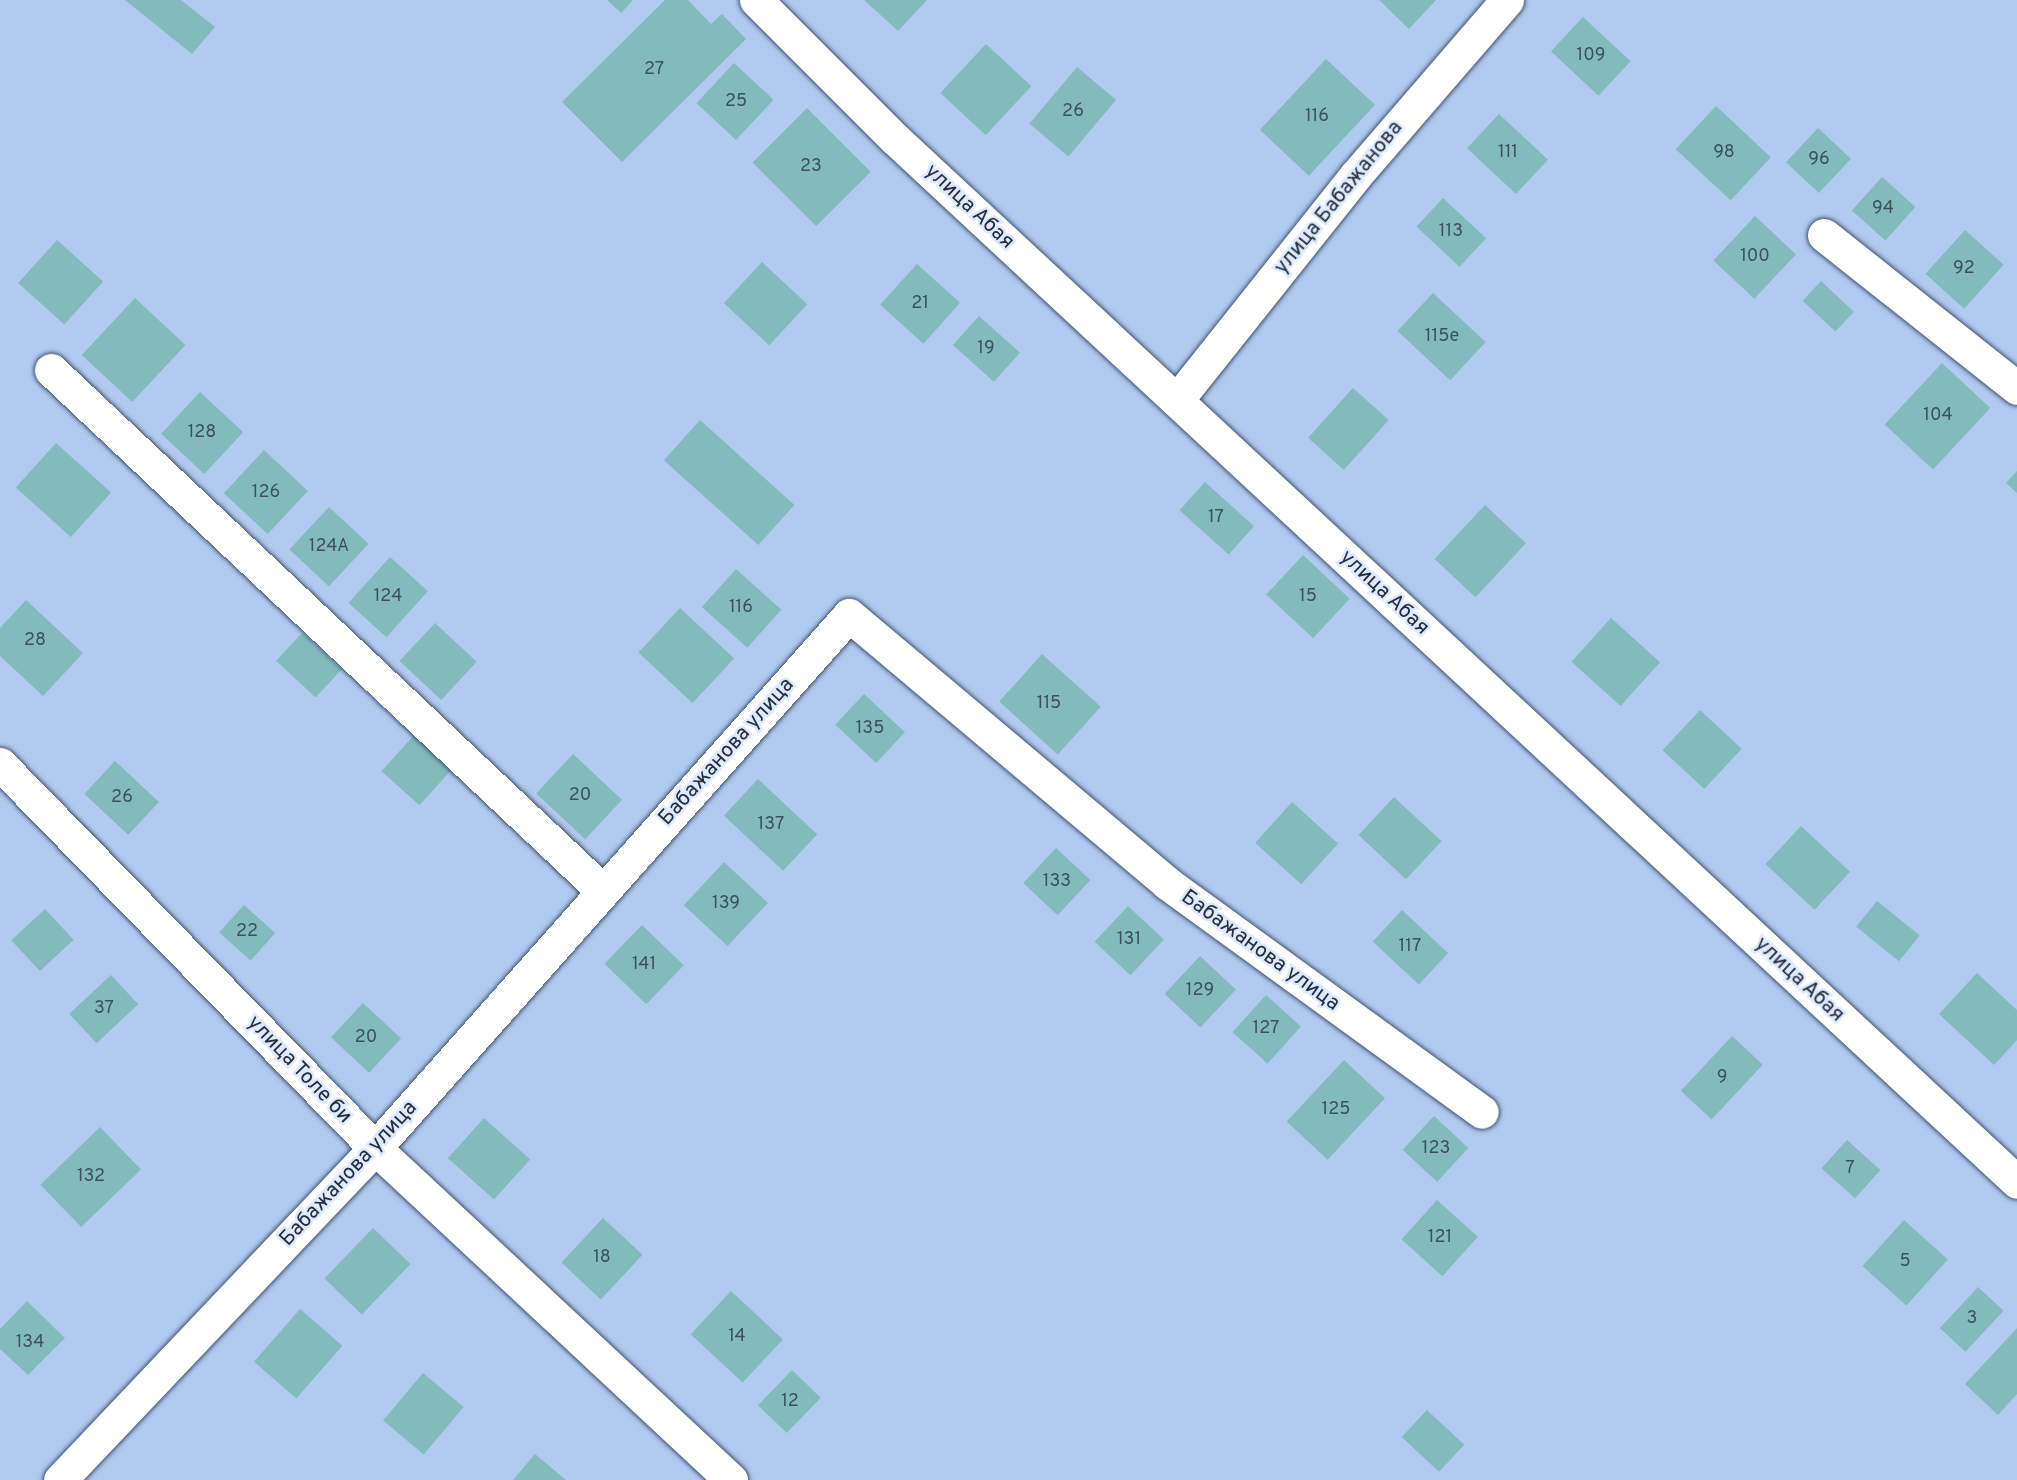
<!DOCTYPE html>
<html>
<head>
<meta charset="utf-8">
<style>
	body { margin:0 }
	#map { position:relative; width:2017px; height:1480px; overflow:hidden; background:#b1caef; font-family:Overpass,sans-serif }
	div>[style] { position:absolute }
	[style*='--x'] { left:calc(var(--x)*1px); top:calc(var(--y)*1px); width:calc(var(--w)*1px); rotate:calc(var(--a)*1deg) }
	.building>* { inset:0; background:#83bbbd; transform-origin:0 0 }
	.roads { filter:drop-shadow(0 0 2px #3f5373) drop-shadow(0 0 2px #3f5373) }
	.minor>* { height:33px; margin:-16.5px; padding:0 16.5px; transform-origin:16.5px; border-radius:16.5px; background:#fff }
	span { translate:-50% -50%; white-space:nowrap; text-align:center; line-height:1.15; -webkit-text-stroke:5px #ddeafd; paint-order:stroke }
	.number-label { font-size:18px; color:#3c515c }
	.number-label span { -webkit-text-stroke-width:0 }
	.street-label { font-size:21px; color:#242e3c }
</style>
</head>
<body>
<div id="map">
	<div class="building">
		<i style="clip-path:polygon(125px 0,181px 0,215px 27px,192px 54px)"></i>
		<i style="clip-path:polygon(607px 0,633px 0,621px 13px)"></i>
		<i style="clip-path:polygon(665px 0,688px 0,711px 24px,722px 14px,746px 39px,622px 162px,562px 102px)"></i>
		<i style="clip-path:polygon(864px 0,927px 0,898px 31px)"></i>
		<i style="clip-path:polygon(1379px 0,1436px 0,1409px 29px)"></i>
		<i style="left:1583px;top:17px;width:65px;height:47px;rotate:43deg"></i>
		<i style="left:986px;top:44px;width:62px;height:67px;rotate:43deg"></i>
		<i style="left:1326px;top:59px;width:67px;height:97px;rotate:43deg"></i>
		<i style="left:734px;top:63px;width:54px;height:55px;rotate:43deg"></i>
		<i style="left:1077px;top:67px;width:51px;height:74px;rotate:40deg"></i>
		<i style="left:1716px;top:106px;width:75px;height:59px;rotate:43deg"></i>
		<i style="left:807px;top:108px;width:90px;height:77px;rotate:45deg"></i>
		<i style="left:1499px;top:114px;width:67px;height:47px;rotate:43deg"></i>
		<i style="left:1818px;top:128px;width:45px;height:47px;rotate:43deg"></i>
		<i style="left:1882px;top:177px;width:45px;height:45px;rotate:42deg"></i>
		<i style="left:1443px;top:198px;width:59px;height:39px;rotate:43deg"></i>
		<i style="left:1755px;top:216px;width:56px;height:61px;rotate:43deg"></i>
		<i style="left:1965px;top:230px;width:52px;height:59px;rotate:42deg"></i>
		<i style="left:57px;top:240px;width:62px;height:58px;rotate:42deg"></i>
		<i style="left:762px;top:262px;width:62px;height:56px;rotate:43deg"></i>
		<i style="left:917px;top:264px;width:58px;height:55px;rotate:42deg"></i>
		<i style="left:1821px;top:281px;width:45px;height:27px;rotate:43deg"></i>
		<i style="left:1433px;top:293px;width:72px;height:52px;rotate:43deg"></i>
		<i style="left:135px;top:298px;width:69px;height:78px;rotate:43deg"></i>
		<i style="left:979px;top:316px;width:55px;height:39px;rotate:42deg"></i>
		<i style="left:1942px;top:363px;width:66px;height:84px;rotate:43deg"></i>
		<i style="left:1353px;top:388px;width:48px;height:67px;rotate:42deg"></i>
		<i style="left:200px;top:392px;width:59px;height:57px;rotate:43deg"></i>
		<i style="left:700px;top:420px;width:127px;height:54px;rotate:42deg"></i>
		<i style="left:56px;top:443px;width:74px;height:60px;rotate:42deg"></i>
		<i style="left:264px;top:450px;width:60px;height:59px;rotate:43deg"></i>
		<i style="clip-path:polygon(2017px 471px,2017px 493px,2006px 483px)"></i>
		<i style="left:1205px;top:482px;width:66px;height:38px;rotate:42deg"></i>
		<i style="left:1485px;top:505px;width:56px;height:74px;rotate:43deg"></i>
		<i style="left:329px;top:507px;width:54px;height:58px;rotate:43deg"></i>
		<i style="left:1303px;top:555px;width:64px;height:54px;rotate:43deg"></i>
		<i style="left:390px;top:557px;width:51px;height:62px;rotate:42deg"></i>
		<i style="left:736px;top:569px;width:61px;height:51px;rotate:42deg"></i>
		<i style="clip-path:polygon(26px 600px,83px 653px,43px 696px,0 656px,0 628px)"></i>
		<i style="left:680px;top:608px;width:74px;height:61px;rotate:43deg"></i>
		<i style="left:1611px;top:618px;width:66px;height:59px;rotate:42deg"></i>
		<i style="left:435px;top:623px;width:57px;height:52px;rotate:43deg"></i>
		<i style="left:302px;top:633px;width:54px;height:38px;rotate:43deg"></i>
		<i style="left:1042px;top:654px;width:79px;height:64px;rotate:42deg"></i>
		<i style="left:864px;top:694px;width:56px;height:42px;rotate:43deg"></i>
		<i style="left:1700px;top:710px;width:57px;height:55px;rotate:43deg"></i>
		<i style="left:415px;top:734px;width:51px;height:50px;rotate:42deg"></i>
		<i style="left:573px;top:754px;width:67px;height:54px;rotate:43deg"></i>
		<i style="left:115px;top:761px;width:60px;height:45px;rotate:43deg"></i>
		<i style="left:758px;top:779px;width:81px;height:50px;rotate:43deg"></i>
		<i style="left:1394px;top:797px;width:65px;height:52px;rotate:43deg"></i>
		<i style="left:1292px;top:802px;width:62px;height:55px;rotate:42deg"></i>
		<i style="left:1801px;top:826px;width:67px;height:52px;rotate:43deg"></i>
		<i style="left:1056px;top:848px;width:47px;height:48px;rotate:43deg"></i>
		<i style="left:724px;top:862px;width:60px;height:59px;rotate:43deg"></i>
		<i style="left:1877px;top:901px;width:55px;height:33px;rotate:39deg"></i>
		<i style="left:244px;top:905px;width:42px;height:37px;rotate:42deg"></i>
		<i style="left:1128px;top:906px;width:49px;height:49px;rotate:43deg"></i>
		<i style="left:45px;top:909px;width:42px;height:46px;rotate:47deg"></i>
		<i style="left:1402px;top:910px;width:63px;height:43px;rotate:43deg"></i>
		<i style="left:642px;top:925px;width:58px;height:54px;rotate:44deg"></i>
		<i style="left:1200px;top:956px;width:49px;height:52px;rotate:43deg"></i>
		<i style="clip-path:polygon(1977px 973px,2017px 1010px,2017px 1040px,1994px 1065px,1939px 1014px)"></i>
		<i style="left:111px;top:975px;width:40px;height:57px;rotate:47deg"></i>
		<i style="left:1266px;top:995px;width:47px;height:50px;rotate:42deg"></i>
		<i style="left:363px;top:1003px;width:52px;height:47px;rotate:43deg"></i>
		<i style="left:1732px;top:1036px;width:42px;height:75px;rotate:43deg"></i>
		<i style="left:1344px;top:1060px;width:56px;height:84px;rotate:43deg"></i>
		<i style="left:1434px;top:1116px;width:47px;height:46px;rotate:43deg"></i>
		<i style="left:484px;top:1118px;width:62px;height:54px;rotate:42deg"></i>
		<i style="left:100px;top:1127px;width:59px;height:83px;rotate:46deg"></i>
		<i style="left:1847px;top:1140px;width:45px;height:38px;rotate:42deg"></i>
		<i style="left:1437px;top:1200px;width:55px;height:53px;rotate:42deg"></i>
		<i style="left:603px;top:1218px;width:54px;height:61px;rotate:43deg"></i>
		<i style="left:1904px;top:1220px;width:59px;height:62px;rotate:42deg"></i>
		<i style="left:373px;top:1228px;width:52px;height:70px;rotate:44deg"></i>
		<i style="left:1978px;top:1287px;width:35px;height:56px;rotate:43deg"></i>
		<i style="left:731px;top:1291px;width:71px;height:59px;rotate:43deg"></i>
		<i style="clip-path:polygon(27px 1301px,65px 1338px,28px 1375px,0 1349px,0 1329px)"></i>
		<i style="left:300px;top:1309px;width:56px;height:70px;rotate:41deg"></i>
		<i style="clip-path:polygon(2017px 1328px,2017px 1394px,1998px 1415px,1965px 1384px)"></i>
		<i style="left:792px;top:1370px;width:40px;height:49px;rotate:44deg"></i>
		<i style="left:423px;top:1373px;width:53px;height:62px;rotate:40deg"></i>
		<i style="left:1427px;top:1410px;width:51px;height:37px;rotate:43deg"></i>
		<i style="clip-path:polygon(535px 1454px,566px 1480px,513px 1480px)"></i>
	</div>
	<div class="roads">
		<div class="minor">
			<i style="--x:756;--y:0;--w:195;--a:45"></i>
			<i style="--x:894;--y:138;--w:1533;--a:42.91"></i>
			<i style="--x:1824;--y:235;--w:246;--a:38.4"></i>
			<i style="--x:51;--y:370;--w:759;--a:43.35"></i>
			<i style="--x:1177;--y:400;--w:288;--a:-51.5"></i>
			<i style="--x:1356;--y:175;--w:231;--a:-49.2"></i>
			<i style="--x:0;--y:764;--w:537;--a:45.68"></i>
			<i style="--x:375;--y:1148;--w:487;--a:43"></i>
			<i style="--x:60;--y:1480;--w:458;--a:-46.5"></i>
			<i style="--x:375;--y:1148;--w:713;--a:-48.35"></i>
			<i style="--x:849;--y:615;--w:416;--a:40.1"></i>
			<i style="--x:1167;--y:883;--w:389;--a:36"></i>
		</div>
	</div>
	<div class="number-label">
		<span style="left:1591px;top:56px">109</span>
		<span style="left:654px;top:70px">27</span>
		<span style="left:736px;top:102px">25</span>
		<span style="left:1073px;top:112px">26</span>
		<span style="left:1317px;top:117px">116</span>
		<span style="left:1508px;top:153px">111</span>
		<span style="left:1724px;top:153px">98</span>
		<span style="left:1819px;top:160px">96</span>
		<span style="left:811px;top:167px">23</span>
		<span style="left:1883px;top:209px">94</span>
		<span style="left:1451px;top:232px">113</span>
		<span style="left:1755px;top:257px">100</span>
		<span style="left:1964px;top:269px">92</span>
		<span style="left:920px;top:304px">21</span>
		<span style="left:1442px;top:337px">115е</span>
		<span style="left:986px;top:349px">19</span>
		<span style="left:1938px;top:416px">104</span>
		<span style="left:202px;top:433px">128</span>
		<span style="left:266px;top:493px">126</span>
		<span style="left:1216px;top:518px">17</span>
		<span style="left:329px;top:547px">124А</span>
		<span style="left:388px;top:597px">124</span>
		<span style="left:1308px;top:597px">15</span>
		<span style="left:741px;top:608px">116</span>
		<span style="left:35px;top:641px">28</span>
		<span style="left:1049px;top:704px">115</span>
		<span style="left:870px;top:729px">135</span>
		<span style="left:580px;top:796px">20</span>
		<span style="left:122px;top:798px">26</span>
		<span style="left:771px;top:825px">137</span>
		<span style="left:1057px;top:882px">133</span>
		<span style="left:726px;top:904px">139</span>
		<span style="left:247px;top:932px">22</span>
		<span style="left:1129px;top:940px">131</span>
		<span style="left:1410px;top:947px">117</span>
		<span style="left:644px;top:965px">141</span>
		<span style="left:1200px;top:991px">129</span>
		<span style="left:104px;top:1009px">37</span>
		<span style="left:1266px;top:1029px">127</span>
		<span style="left:366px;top:1038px">20</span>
		<span style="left:1722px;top:1078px">9</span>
		<span style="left:1336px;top:1110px">125</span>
		<span style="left:1436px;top:1149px">123</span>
		<span style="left:1850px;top:1169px">7</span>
		<span style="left:91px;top:1177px">132</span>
		<span style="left:1440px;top:1238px">121</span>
		<span style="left:602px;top:1258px">18</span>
		<span style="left:1905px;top:1262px">5</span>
		<span style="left:1972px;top:1319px">3</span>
		<span style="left:737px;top:1337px">14</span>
		<span style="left:30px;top:1343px">134</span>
		<span style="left:790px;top:1402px">12</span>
	</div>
	<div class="street-label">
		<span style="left:1339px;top:198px;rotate:-51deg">улица Бабажанова</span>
		<span style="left:969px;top:207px;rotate:43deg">улица Абая</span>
		<span style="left:1384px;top:593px;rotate:43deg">улица Абая</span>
		<span style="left:727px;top:752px;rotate:-48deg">Бабажанова улица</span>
		<span style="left:1260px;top:951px;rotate:36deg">Бабажанова улица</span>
		<span style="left:1799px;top:980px;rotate:43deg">улица Абая</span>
		<span style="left:299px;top:1070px;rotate:46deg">улица Толе би</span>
		<span style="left:349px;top:1174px;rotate:-47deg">Бабажанова улица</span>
	</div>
</div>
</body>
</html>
